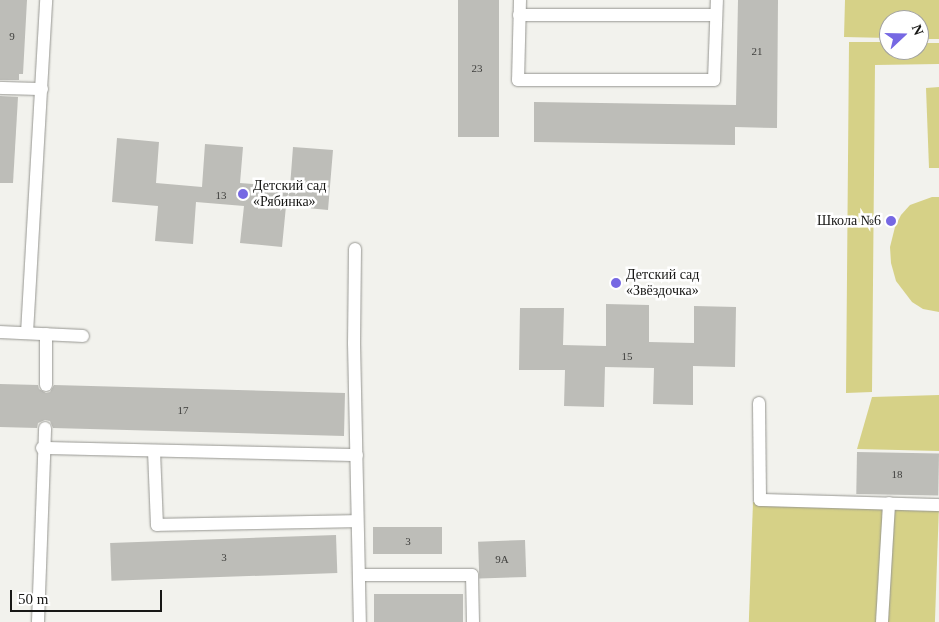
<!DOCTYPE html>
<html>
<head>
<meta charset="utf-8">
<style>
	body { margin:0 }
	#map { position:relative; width:939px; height:622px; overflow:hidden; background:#f2f2ed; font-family:"Times New Roman",serif }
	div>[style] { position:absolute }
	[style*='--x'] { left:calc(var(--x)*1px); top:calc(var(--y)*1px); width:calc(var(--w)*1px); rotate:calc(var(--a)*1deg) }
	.green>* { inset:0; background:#d6d187; transform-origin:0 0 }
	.building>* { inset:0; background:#bdbdb8; transform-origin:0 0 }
	.roads { filter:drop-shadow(0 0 1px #969691) drop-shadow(0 0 1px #969691) }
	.service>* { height:12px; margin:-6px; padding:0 6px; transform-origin:6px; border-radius:6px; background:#fff }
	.dots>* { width:14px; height:14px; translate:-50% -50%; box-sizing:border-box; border:2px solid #fff; border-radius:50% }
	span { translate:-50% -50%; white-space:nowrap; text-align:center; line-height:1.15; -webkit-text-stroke:5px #fff; paint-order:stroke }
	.number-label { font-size:11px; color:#40403e }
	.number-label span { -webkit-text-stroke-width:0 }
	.poi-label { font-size:14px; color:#171715 }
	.left { translate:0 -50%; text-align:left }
	.right { translate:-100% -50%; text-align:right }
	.north { position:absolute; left:879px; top:10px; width:50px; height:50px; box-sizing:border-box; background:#fff; border:1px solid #a2a2a1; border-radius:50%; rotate:69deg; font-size:14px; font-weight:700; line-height:20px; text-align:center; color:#171715 }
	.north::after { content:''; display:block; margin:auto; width:18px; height:22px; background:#7668e3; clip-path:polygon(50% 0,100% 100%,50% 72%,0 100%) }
	.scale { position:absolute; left:10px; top:590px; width:152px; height:22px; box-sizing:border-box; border:2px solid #171715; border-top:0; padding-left:6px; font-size:15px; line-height:18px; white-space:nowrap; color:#171715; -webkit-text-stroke:4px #fff; paint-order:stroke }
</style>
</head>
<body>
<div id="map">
	<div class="green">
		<i style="clip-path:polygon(845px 0,939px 0,939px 39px,919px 39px,919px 20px,889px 20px,889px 38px,844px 37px)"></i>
		<i style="clip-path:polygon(849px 42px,889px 42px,889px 50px,919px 50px,919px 43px,939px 43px,939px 64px,875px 65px,872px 392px,846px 393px)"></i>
		<i style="clip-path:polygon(939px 87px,939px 168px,929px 168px,926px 88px)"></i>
		<i style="clip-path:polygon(932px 197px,939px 197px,939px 312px,923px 309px,912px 302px,896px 281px,891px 263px,890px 247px,895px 227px,901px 215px,910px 205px)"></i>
		<i style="clip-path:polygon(939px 395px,939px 451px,857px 449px,872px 397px)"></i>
		<i style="left:753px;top:502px;width:186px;height:120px;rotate:2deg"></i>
	</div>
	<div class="building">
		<i style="clip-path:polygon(0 0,27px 0,23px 74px,19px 74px,19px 80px,0 80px)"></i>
		<i style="left:458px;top:0;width:41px;height:137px"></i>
		<i style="clip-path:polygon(738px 0,778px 0,777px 128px,735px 127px,735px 145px,534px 142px,534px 102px,736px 105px)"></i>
		<i style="clip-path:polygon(0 96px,18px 97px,13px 183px,0 183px)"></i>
		<i style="clip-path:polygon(117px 138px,159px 142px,156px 183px,202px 187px,205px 144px,243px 147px,240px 183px,290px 187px,293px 147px,333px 150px,328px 210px,286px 206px,282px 247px,240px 243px,244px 206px,196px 202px,193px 244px,155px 241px,158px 206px,112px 202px)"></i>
		<i style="clip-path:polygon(606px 304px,649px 305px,649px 342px,694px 343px,694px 306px,736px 307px,735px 367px,693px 366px,693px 405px,653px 404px,654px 368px,605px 367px,604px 407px,564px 406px,565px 370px,519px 370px,520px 308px,564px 308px,563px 345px,606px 346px)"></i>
		<i style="clip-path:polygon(0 384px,38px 385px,39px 389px,46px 393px,50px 392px,54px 385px,345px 393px,344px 436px,53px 428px,50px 421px,45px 420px,38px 423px,37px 428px,0 427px)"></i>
		<i style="left:857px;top:452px;width:82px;height:42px;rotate:1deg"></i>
		<i style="left:442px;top:527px;width:27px;height:69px;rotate:90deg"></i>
		<i style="left:336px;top:535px;width:38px;height:226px;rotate:88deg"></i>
		<i style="left:525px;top:540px;width:37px;height:47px;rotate:88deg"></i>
		<i style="left:374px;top:594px;width:89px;height:28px"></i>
	</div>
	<div class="roads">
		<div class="service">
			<i style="--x:520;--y:0;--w:80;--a:91.4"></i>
			<i style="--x:518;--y:80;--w:196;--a:0"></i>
			<i style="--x:714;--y:80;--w:80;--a:-87.9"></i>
			<i style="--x:519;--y:15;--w:197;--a:0"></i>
			<i style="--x:0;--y:88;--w:42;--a:1.4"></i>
			<i style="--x:355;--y:249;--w:94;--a:90.6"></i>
			<i style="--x:354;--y:343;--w:279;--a:88.8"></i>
			<i style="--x:0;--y:332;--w:83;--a:2.8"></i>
			<i style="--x:27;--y:333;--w:334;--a:-86.7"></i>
			<i style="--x:46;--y:385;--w:51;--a:-90"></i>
			<i style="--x:759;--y:403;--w:97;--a:89.4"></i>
			<i style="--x:760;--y:500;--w:179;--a:1.6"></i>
			<i style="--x:42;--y:448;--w:315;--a:1.3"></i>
			<i style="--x:154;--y:451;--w:74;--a:87.7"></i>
			<i style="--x:157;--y:525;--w:200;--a:-1.1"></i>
			<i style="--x:359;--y:575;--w:113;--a:0"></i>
			<i style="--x:472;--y:575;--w:47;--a:88.8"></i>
			<i style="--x:38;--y:622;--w:194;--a:-87.9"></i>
			<i style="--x:882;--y:622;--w:119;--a:-86.6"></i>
		</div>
	</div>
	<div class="dots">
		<i style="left:243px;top:194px;background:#7668e3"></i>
		<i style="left:891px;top:221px;background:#7668e3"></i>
		<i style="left:616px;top:283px;background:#7668e3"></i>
	</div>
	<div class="number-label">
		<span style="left:12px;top:36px">9</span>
		<span style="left:757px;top:51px">21</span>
		<span style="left:477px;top:68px">23</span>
		<span style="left:221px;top:195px">13</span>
		<span style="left:627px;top:356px">15</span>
		<span style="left:183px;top:410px">17</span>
		<span style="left:897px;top:474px">18</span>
		<span style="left:408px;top:541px">3</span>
		<span style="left:224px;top:557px">3</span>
		<span style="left:502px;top:559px">9А</span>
	</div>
	<div class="poi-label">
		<span class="left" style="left:253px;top:194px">Детский сад<br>«Рябинка»</span>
		<span class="right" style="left:881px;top:221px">Школа №6</span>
		<span class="left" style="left:626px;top:283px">Детский сад<br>«Звёздочка»</span>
	</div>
	<div class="north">N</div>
	<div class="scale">50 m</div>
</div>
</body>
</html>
